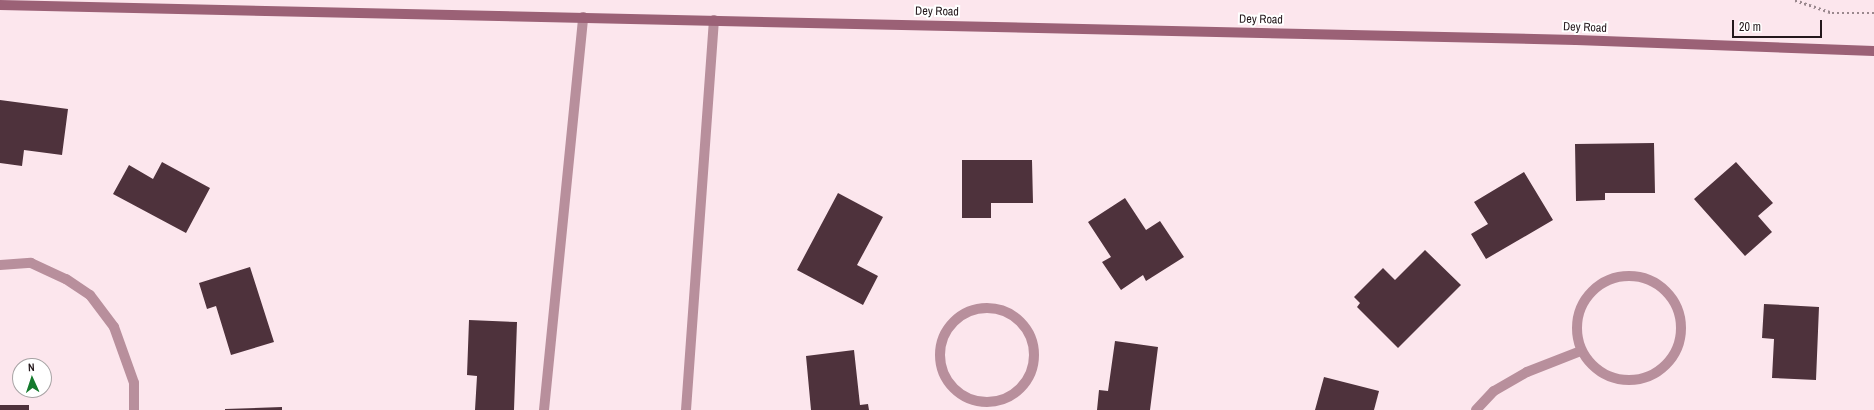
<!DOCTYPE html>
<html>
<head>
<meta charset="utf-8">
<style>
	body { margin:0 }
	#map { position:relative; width:1874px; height:410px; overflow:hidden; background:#fce6ed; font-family:"Archivo Narrow",sans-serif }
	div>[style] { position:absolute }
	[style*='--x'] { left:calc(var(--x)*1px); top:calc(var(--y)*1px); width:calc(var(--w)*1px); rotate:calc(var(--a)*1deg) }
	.building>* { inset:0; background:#4e323c; transform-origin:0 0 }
	.path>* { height:2.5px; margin-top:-1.25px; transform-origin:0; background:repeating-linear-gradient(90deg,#9a888e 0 2px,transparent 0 5px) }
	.lane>* { height:10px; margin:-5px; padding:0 5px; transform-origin:5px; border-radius:5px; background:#b88f9c }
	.street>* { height:10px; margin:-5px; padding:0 5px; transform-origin:5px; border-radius:5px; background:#b88f9c }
	.street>.ring { margin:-5px; padding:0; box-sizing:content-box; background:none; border:10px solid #b88f9c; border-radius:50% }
	.secondary>* { height:10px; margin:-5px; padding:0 5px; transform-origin:5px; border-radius:5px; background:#9b6176 }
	span { translate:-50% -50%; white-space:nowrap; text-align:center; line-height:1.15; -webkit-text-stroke:4px #fff; paint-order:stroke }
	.street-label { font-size:12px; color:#24181c }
	.north { position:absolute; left:12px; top:358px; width:40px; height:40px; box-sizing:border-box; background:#fff; border:1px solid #a7a3a4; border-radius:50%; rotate:357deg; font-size:11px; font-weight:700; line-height:16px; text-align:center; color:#24181c }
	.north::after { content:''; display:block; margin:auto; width:14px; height:18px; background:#147a2d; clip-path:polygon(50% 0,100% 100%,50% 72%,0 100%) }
	.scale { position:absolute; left:1732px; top:20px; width:90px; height:18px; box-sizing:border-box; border:2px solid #24181c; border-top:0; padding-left:5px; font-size:12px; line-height:14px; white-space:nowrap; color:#24181c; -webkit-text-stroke:3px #fff; paint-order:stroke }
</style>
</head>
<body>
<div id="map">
	<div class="building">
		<i style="clip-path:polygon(0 100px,68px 109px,62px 155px,24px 150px,22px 166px,0 163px)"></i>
		<i style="clip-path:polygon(1654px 143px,1655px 193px,1605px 193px,1605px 200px,1576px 201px,1575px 144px)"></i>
		<i style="clip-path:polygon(962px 160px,1032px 160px,1033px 203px,991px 203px,991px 218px,962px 218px)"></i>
		<i style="clip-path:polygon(162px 162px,210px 188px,186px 233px,113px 194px,129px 165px,153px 179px)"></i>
		<i style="clip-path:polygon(1736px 162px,1773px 203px,1758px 216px,1772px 232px,1745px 256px,1694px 199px)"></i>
		<i style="clip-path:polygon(1524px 172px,1553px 220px,1486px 259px,1471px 234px,1488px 224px,1474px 202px)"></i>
		<i style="clip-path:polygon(838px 193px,883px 217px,857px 265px,878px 276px,863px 305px,797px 270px)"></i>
		<i style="clip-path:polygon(1125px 198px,1146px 230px,1160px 221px,1184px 257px,1146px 281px,1143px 275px,1121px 290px,1102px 262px,1111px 257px,1088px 222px)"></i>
		<i style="clip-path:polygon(1425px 250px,1461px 285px,1398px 348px,1357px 307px,1360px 303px,1354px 297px,1383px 268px,1395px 280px)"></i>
		<i style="clip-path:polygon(250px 267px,274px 342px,231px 355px,216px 306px,207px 309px,199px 283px)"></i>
		<i style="clip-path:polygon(1764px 304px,1819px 307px,1816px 380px,1772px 378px,1774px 339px,1762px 338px)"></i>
		<i style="clip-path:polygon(469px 320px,517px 322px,514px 410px,475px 410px,477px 376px,467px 375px)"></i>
		<i style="clip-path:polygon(1115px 341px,1158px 347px,1150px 410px,1097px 410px,1099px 390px,1108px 391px)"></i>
		<i style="clip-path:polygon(854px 350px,860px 405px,868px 404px,869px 410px,811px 410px,806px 356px)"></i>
		<i style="clip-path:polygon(1324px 377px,1379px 391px,1374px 410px,1315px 410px)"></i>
		<i style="left:0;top:405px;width:29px;height:5px"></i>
		<i style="clip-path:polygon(282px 407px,282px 410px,225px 410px,225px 409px)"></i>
	</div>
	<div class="path">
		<i style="--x:1795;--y:0;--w:39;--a:19"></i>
		<i style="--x:1832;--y:13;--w:42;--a:0"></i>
	</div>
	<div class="lane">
		<i style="--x:544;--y:410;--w:395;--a:-84.3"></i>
		<i style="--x:686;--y:410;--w:391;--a:-85.9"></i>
	</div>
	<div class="street">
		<i style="--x:0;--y:265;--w:31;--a:-4"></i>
		<i style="--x:31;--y:263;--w:38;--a:25"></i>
		<i style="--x:66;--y:279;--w:29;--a:34"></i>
		<i style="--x:90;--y:295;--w:40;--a:53"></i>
		<i style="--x:114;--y:327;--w:59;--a:70.3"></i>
		<i style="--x:134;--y:383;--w:27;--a:90"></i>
		<i class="ring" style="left:1577px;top:276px;width:94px;height:94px"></i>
		<i class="ring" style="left:940px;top:308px;width:84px;height:84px"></i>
		<i style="--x:1476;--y:410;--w:26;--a:-47"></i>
		<i style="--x:1494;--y:391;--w:38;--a:-30"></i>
		<i style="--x:1527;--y:372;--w:58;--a:-21.3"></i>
	</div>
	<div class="secondary">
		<i style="--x:0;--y:5;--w:1576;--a:1.27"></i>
		<i style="--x:1576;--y:40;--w:298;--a:2.1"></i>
	</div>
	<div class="street-label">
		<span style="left:937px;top:12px;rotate:1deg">Dey Road</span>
		<span style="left:1261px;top:20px;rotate:1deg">Dey Road</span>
		<span style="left:1585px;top:28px;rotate:2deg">Dey Road</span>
	</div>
	<div class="north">N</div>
	<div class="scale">20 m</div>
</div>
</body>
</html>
